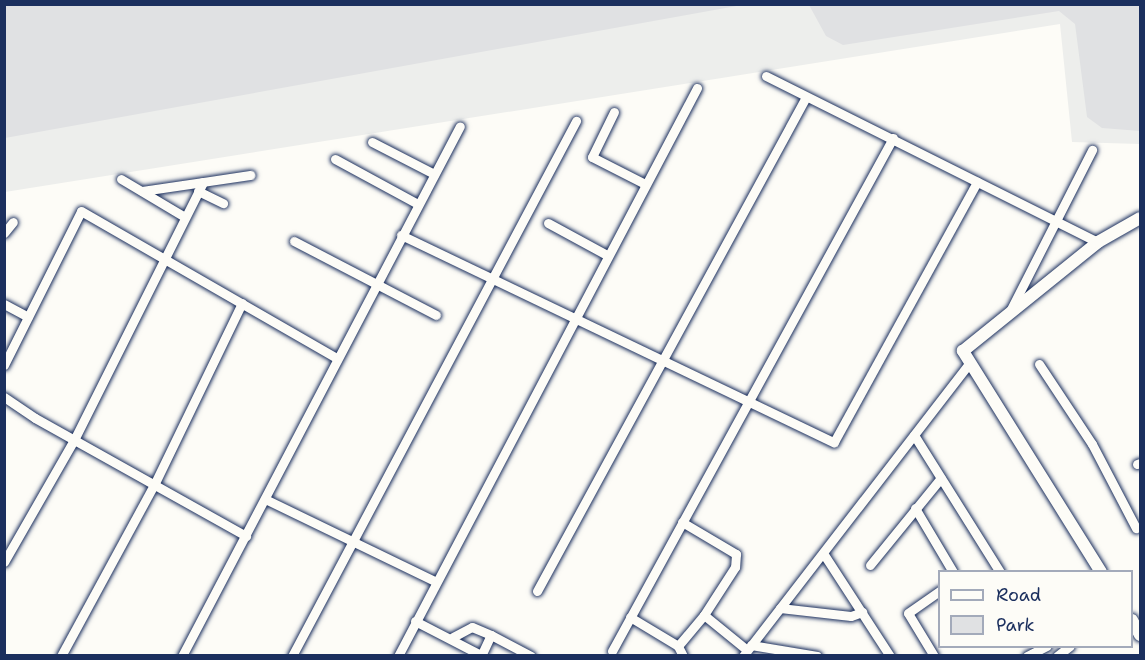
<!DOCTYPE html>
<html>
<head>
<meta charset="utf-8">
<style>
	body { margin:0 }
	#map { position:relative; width:1145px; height:660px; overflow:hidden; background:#fdfcf7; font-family:"Shantell Sans",sans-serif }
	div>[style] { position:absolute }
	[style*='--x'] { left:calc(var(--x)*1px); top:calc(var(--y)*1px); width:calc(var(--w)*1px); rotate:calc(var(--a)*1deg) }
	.built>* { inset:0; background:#edeeec }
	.green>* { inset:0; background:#e0e1e3 }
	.roads { filter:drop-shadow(0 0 2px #1b2f5e) drop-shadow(0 0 2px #1b2f5e) }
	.minor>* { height:9px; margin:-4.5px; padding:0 4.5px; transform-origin:4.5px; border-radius:4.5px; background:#fdfcf7 }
	.tertiary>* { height:12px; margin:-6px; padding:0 6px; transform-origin:6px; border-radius:6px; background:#fdfcf7 }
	span { translate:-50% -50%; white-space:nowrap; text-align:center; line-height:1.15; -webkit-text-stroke:4.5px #fdfcf7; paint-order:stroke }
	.frame { position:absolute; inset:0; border:6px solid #1b2f5e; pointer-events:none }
	.legend { position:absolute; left:938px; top:570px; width:195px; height:78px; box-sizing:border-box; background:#fdfcf7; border:2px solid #a3aaba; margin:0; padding:8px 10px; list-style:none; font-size:18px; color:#1b2f5e }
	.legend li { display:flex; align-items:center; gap:12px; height:30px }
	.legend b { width:30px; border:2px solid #a3aaba }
</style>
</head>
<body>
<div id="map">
	<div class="built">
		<i style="clip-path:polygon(5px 5px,1140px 5px,1140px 144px,1072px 142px,1060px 24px,5px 192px)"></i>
	</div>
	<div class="green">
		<i style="clip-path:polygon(5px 4px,742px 4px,742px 5px,5px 138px)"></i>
		<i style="clip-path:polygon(809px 5px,1140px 5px,1140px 131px,1102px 128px,1087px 117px,1075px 24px,1059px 11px,843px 45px,826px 36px)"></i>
	</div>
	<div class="roads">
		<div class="minor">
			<i style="--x:766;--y:76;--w:371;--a:26.6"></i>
			<i style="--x:614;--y:112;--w:50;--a:116.1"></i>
			<i style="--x:592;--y:157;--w:59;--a:27"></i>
			<i style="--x:372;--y:142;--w:70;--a:27.3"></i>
			<i style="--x:335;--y:159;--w:94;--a:28.5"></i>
			<i style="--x:121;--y:179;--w:74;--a:30.7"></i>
			<i style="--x:142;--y:191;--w:62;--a:-8.4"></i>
			<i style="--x:198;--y:191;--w:28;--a:26"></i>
			<i style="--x:548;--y:223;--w:67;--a:28.5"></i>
			<i style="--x:4;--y:233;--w:14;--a:-51"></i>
			<i style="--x:401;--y:235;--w:480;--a:25.6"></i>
			<i style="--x:834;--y:442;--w:297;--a:-61.2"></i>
			<i style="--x:294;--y:241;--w:160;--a:27.5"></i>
			<i style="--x:4;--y:304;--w:27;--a:28"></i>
			<i style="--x:1010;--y:311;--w:181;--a:-63"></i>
			<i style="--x:1039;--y:364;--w:96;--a:56.5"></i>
			<i style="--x:1092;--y:444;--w:95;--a:62.4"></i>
			<i style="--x:4;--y:365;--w:172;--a:-63.4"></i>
			<i style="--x:81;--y:211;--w:293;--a:29.9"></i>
			<i style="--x:4;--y:397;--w:37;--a:34"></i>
			<i style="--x:35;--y:418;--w:242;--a:29.2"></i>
			<i style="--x:914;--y:435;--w:162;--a:57.9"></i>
			<i style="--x:1137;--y:464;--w:3;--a:-18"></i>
			<i style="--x:265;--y:499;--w:189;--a:25.8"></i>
			<i style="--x:915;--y:508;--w:74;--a:59.3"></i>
			<i style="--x:682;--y:522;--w:63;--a:30.7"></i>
			<i style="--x:736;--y:554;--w:13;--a:94"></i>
			<i style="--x:735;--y:567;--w:57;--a:122.9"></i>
			<i style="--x:704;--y:615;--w:55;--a:39.1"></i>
			<i style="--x:823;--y:553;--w:123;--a:57"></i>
			<i style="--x:4;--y:562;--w:141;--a:-60.2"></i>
			<i style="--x:74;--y:440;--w:288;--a:-63.4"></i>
			<i style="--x:203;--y:182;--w:48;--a:-8.5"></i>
			<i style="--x:870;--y:565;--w:112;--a:-50.8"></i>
			<i style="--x:537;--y:591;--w:562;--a:-61.43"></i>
			<i style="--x:780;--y:608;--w:71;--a:6.4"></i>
			<i style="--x:851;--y:616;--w:12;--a:-20"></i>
			<i style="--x:630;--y:617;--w:56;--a:31.1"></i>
			<i style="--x:415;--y:621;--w:74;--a:27.3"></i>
			<i style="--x:453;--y:637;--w:21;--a:-28"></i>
			<i style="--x:472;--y:627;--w:21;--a:23"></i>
			<i style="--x:751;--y:645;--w:67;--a:9.5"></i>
			<i style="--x:612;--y:651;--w:585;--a:-61.29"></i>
			<i style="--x:61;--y:656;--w:195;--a:-61.5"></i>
			<i style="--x:154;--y:485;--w:202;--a:-64.2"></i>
			<i style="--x:182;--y:656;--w:598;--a:-62.32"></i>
			<i style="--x:292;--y:656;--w:606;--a:-62.04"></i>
			<i style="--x:398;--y:656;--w:642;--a:-62.24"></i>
			<i style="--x:481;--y:656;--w:23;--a:-65"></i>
			<i style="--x:491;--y:635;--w:45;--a:27.7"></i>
			<i style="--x:683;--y:656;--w:11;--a:-117"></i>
			<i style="--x:678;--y:646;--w:40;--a:-50"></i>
			<i style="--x:743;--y:656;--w:371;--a:-52.3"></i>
			<i style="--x:934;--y:656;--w:50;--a:-121.2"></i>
			<i style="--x:908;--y:613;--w:39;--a:-35"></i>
			<i style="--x:1027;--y:656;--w:22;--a:-27"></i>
			<i style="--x:1057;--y:656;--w:16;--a:-38"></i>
		</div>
		<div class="tertiary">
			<i style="--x:1101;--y:572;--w:261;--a:-122"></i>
			<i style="--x:963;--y:351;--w:174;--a:-38.9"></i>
			<i style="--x:1098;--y:242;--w:48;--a:-29.7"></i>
			<i style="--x:1132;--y:620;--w:17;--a:62"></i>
		</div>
	</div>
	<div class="frame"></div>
	<ul class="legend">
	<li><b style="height:8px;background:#fdfcf7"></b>Road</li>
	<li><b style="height:16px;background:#e0e1e3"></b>Park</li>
	</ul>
</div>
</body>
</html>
